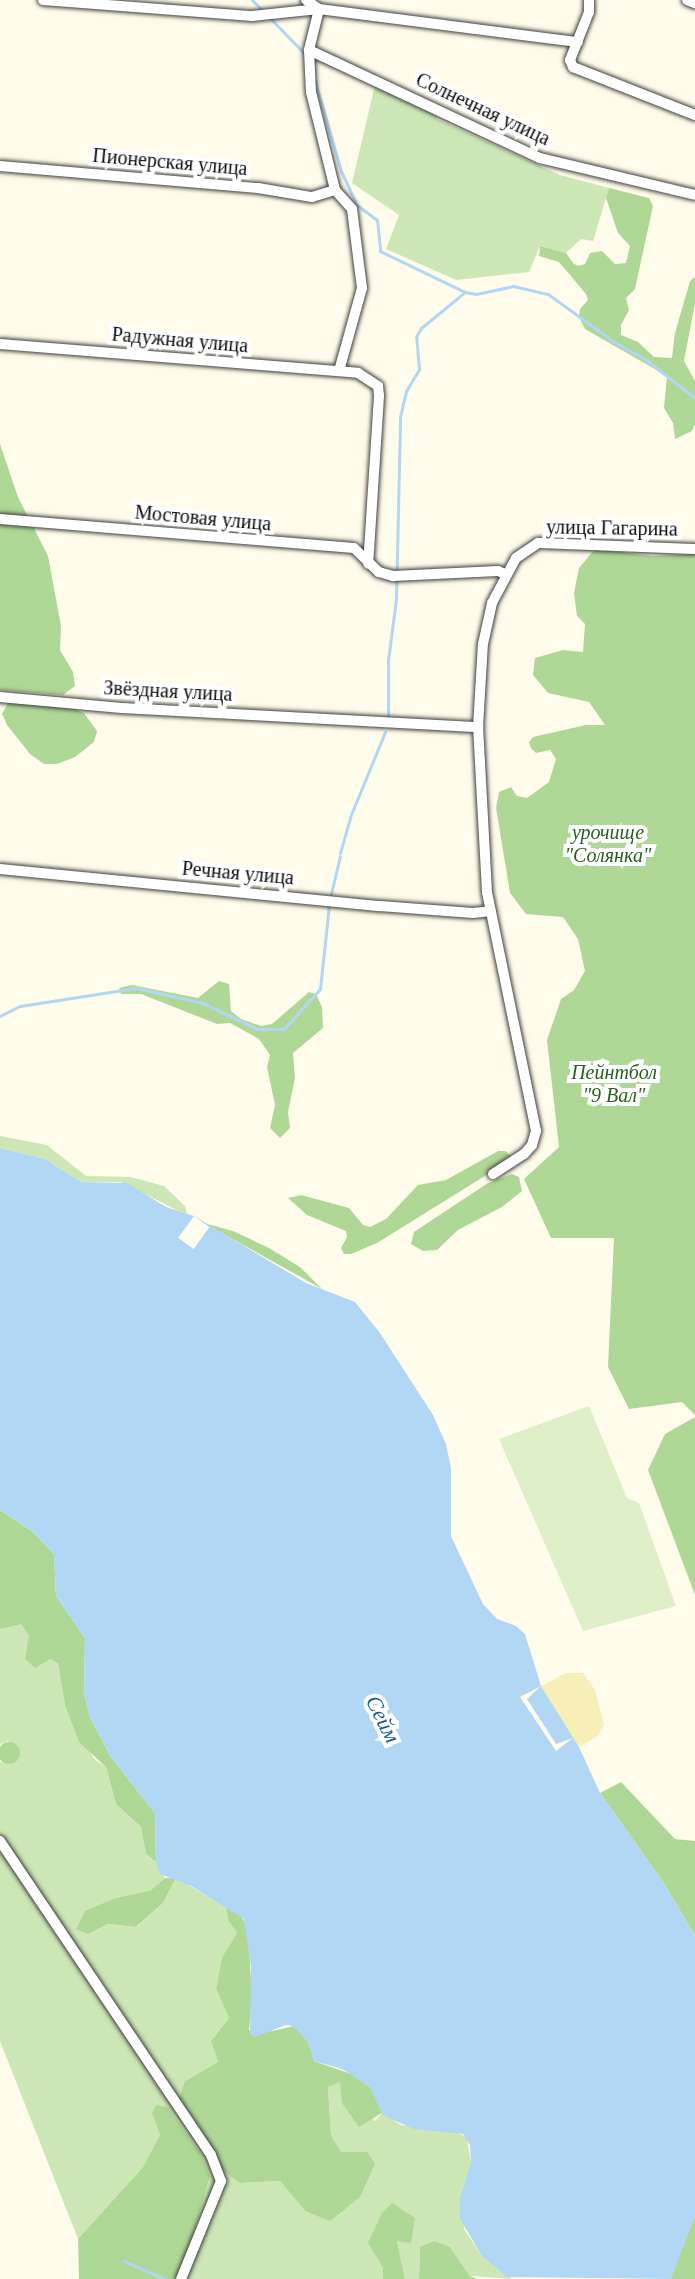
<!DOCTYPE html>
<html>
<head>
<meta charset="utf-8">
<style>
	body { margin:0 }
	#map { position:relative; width:695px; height:2279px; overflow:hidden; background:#fffceb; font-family:Georgia,serif }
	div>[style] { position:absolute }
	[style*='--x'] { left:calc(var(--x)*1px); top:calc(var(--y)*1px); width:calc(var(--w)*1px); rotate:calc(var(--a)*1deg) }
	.green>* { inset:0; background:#cde7b6 }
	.forest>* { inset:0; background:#afd896 }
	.round { border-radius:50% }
	.sand>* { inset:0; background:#f9efb9 }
	.pitch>* { inset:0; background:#dfefc8 }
	.water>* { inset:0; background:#b2d7f4 }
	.pier>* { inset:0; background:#fffceb; transform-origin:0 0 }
	.stream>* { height:3px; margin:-1.5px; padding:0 1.5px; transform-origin:1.5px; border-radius:1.5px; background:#b2d7f4 }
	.roads { filter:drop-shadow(0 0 2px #3f3f3f) drop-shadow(0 0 2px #3f3f3f) }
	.minor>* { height:10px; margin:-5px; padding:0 5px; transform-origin:5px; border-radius:5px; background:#fff }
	span { translate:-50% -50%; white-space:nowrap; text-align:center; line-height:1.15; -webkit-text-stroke:8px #fff; paint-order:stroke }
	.street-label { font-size:20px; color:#0c0c0c }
	.park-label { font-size:20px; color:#28611e; font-style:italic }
	.water-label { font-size:22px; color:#19599a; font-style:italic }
</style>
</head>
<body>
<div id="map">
	<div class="green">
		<i style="clip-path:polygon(375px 85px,435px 112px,437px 119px,560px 175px,609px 188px,593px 241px,581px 239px,566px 253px,540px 246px,529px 272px,456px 280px,386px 249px,399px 215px,352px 183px)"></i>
		<i style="clip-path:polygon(0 1136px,47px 1145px,86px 1176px,131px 1177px,164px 1186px,185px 1206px,187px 1215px,121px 1182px,81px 1182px,45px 1159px,0 1148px)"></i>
		<i style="clip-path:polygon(21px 1623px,50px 1659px,58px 1662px,65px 1705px,94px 1759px,106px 1767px,116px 1804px,141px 1827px,146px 1854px,156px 1862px,165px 1878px,151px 1890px,116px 1898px,88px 1934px,108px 1924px,137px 1927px,163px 1903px,176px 1878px,226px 1907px,228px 1920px,237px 1933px,222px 1957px,216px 1989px,229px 2018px,211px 2041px,218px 2062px,185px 2081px,240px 2183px,280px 2181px,305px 2211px,367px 2152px,341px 2153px,331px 2135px,328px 2086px,340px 2081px,375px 2121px,382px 2113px,401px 2125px,457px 2132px,467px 2138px,471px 2163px,464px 2229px,482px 2256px,512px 2279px,470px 2276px,450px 2247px,420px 2247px,419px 2279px,405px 2279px,397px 2241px,415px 2218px,368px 2243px,383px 2268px,383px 2279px,176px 2279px,190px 2247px,210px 2176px,152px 2113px,160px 2135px,143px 2167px,78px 2239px,0 2041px,0 1762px,10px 1764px,8px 1741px,0 1744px,0 1629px)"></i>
	</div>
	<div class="forest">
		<i style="clip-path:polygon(609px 188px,649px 198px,653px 206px,635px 289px,626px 298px,629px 310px,621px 325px,621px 335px,638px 342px,654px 357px,672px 358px,675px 333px,690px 281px,695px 277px,695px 303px,684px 361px,695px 381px,695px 424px,692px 431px,675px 439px,673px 423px,664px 408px,667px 376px,585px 329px,579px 317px,580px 309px,588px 300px,586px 294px,559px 262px,539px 256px,540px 246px,566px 253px,574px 264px,579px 266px,585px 264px,590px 253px,602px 251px,615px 264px,626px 263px,630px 246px,618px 233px,606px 198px)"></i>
		<i style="clip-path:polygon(0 444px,18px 497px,48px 556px,61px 626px,60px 650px,73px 672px,75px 686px,63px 695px,0 690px)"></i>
		<i style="clip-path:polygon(595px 549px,653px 556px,695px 554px,695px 1415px,682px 1402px,629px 1409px,608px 1367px,614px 1238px,551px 1238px,524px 1179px,559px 1147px,547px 1040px,561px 999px,574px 990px,585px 971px,578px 939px,563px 917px,526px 914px,510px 893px,496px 808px,499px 792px,511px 787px,517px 796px,527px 798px,549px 782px,556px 759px,550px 750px,536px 753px,531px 748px,529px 742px,533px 737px,586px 725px,605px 725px,589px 702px,548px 693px,533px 675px,535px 658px,563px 650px,583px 652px,585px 624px,577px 616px,574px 593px,579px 568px)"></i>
		<i style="clip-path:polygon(8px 703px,66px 706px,84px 713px,97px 731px,94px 742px,75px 757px,57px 764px,44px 764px,30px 754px,7px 725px,2px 714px)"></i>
		<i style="clip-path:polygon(219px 981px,229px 984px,231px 1011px,241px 1019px,261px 1026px,272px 1024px,309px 992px,316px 994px,322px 1007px,323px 1028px,293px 1053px,295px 1078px,288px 1112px,290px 1128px,280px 1138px,270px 1128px,275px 1105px,267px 1067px,270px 1055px,259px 1039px,230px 1023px,217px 1024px,141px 994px,121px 994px,119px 988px,132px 985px,198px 998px)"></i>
		<i style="clip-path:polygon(498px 1151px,505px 1151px,511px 1156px,509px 1161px,377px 1243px,351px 1254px,344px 1254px,341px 1248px,347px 1237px,346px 1231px,307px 1215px,288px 1198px,301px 1195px,349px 1208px,363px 1225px,370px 1227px,386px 1219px,418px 1185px,446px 1180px)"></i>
		<i style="clip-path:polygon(512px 1174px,519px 1177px,522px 1191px,502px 1207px,458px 1230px,437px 1250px,423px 1251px,411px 1244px,414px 1232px,488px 1183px)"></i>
		<i style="clip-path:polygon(204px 1223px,233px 1231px,269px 1248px,300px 1267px,322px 1289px)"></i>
		<i style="clip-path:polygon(695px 1417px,695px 1595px,648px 1470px,665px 1434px)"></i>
		<i style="clip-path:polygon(0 1510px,33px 1532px,54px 1554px,56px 1596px,85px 1638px,84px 1693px,90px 1717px,111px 1757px,155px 1813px,156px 1862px,146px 1854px,141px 1827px,116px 1804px,106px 1767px,79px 1742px,65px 1705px,58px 1663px,50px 1659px,35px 1668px,25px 1659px,29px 1635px,21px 1624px,0 1629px)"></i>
		<i class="round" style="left:-2px;top:1742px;width:22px;height:22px"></i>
		<i style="clip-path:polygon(621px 1782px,675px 1839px,695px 1841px,695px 1936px,665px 1885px,600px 1793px)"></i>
		<i style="clip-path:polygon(165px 1878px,176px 1878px,163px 1903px,136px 1927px,108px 1924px,88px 1934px,76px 1929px,85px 1911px,116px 1898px,151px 1890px)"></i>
		<i style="clip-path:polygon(226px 1907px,240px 1914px,248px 1928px,252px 1999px,249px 2030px,272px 2031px,294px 2026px,308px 2042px,314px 2061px,351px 2074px,369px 2086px,379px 2100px,382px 2113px,359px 2127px,342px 2103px,340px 2082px,328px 2087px,331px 2135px,341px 2152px,367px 2152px,375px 2164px,360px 2197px,330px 2221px,305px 2211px,280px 2181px,240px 2183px,217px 2166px,179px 2099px,185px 2081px,218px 2062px,211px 2041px,229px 2018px,216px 1989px,222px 1957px,237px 1933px,228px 1920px)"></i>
		<i style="clip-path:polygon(156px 2105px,167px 2107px,200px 2153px,210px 2176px,190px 2247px,176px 2279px,79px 2279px,78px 2239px,143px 2167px,160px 2135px,152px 2113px)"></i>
		<i style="clip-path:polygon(392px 2203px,415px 2218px,411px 2243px,397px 2241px,405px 2279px,383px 2279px,383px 2268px,368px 2243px,382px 2213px)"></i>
		<i style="clip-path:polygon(695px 2216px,695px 2279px,671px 2279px,676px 2262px)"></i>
		<i style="clip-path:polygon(434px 2241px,450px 2247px,470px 2276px,477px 2279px,419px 2279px,420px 2247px)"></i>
	</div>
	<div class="sand">
		<i style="clip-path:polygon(566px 1673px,583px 1673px,595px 1690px,604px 1724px,598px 1736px,579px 1747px,541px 1686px)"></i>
	</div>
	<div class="pitch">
		<i style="clip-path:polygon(589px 1406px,627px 1498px,639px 1503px,676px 1606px,583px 1631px,499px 1439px)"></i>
	</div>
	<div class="water">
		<i style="clip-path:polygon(0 1148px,45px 1159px,81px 1182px,127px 1183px,166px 1207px,194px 1216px,306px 1283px,355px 1302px,380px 1333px,433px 1415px,446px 1444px,451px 1468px,451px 1536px,483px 1604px,497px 1619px,516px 1626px,525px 1634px,541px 1686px,579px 1747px,600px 1793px,665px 1885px,695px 1936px,695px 2216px,671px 2279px,507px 2277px,482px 2256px,460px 2219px,460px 2198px,471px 2163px,470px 2145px,463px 2134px,414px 2129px,389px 2118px,382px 2113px,369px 2086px,342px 2069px,314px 2061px,308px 2042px,293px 2026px,286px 2025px,255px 2037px,250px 2034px,251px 1967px,244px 1919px,191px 1886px,160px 1874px,156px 1862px,155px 1813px,111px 1757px,90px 1717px,84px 1693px,85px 1638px,56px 1596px,54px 1554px,33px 1532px,0 1510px)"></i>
	</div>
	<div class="pier">
		<i style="left:194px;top:1216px;width:19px;height:27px;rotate:36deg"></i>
		<i style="clip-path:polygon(541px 1686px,527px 1699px,556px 1744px,573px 1738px,556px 1751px,520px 1697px)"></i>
	</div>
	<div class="stream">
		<i style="--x:252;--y:0;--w:17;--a:45"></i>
		<i style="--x:269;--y:17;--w:53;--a:45.8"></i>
		<i style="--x:315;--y:81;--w:94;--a:73.9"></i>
		<i style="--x:341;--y:171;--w:38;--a:65"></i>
		<i style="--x:357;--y:205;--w:25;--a:37"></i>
		<i style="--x:377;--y:220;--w:31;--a:84"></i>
		<i style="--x:380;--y:251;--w:94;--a:25.8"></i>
		<i style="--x:465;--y:292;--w:11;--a:10"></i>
		<i style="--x:476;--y:294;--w:38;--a:-12"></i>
		<i style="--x:513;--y:286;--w:36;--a:13"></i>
		<i style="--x:548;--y:294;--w:82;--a:36"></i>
		<i style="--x:614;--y:342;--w:35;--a:29"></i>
		<i style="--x:645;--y:359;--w:63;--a:38"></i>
		<i style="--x:388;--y:721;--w:61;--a:-90"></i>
		<i style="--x:388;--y:660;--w:62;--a:-82.5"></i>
		<i style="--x:396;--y:599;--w:182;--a:-88.7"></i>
		<i style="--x:400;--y:417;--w:27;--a:-77"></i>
		<i style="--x:406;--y:391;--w:26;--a:-59"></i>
		<i style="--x:419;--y:369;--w:32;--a:-95"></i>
		<i style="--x:416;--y:337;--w:10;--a:-61"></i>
		<i style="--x:421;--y:328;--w:57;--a:-39.3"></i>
		<i style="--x:340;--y:853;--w:37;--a:-74"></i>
		<i style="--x:350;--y:817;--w:92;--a:-67.6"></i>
		<i style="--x:330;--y:898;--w:43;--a:-76.6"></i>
		<i style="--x:0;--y:1016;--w:22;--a:-27"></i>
		<i style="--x:20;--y:1006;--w:117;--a:-8.8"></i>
		<i style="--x:136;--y:988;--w:69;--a:12.6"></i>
		<i style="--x:203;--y:1003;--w:60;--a:25.7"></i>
		<i style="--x:257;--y:1029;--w:27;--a:0"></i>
		<i style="--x:284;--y:1029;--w:54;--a:-48"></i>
		<i style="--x:320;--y:989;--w:84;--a:-83.9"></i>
		<i style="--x:124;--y:2261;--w:45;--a:23.7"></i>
	</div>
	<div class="roads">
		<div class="minor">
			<i style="--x:43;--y:0;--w:210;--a:4.4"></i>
			<i style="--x:252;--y:16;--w:67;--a:-6"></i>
			<i style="--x:319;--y:9;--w:261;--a:7.3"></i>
			<i style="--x:306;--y:0;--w:16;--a:35"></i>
			<i style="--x:319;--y:9;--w:42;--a:103.7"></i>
			<i style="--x:309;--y:50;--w:42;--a:87.3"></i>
			<i style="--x:311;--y:92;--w:101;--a:76.2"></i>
			<i style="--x:335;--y:190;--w:25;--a:48"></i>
			<i style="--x:352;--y:209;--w:80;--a:82.8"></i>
			<i style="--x:362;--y:288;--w:86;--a:105.5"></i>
			<i style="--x:589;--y:0;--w:12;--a:90"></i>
			<i style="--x:589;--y:12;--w:52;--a:111.6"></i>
			<i style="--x:570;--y:60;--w:8;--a:67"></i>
			<i style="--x:573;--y:67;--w:131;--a:21.5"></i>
			<i style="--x:687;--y:0;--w:9;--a:21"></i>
			<i style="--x:309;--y:50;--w:255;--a:25.1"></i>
			<i style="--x:540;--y:158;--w:159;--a:13.4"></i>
			<i style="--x:0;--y:166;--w:259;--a:4.9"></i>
			<i style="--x:258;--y:188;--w:55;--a:9.5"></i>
			<i style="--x:312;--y:197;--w:24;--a:-17"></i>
			<i style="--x:0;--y:344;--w:359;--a:4.6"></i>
			<i style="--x:358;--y:373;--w:24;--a:33"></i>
			<i style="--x:378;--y:386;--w:10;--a:84"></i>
			<i style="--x:379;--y:396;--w:168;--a:93.7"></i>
			<i style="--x:0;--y:519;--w:355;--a:4.7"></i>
			<i style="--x:354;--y:548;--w:35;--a:44"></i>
			<i style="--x:379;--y:572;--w:15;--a:16"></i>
			<i style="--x:393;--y:576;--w:105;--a:-2.7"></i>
			<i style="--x:498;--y:571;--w:8;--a:23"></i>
			<i style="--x:0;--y:697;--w:122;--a:5.2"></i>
			<i style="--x:122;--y:708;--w:357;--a:3.1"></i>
			<i style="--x:0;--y:869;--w:382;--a:5.6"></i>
			<i style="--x:380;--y:906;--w:93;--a:4.3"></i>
			<i style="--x:473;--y:913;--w:18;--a:-6"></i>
			<i style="--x:493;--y:1174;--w:37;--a:-33"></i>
			<i style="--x:524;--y:1154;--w:12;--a:-48"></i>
			<i style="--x:532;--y:1145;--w:15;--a:-74"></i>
			<i style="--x:536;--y:1131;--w:244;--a:-101.6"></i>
			<i style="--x:487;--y:892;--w:165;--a:-93.1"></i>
			<i style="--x:478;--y:727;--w:83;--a:-86.6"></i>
			<i style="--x:483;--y:644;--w:42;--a:-77.6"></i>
			<i style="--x:492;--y:603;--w:51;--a:-61.9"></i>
			<i style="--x:516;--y:558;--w:27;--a:-34"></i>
			<i style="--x:538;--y:543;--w:157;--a:2.2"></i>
			<i style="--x:0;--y:1841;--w:378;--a:56.1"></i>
			<i style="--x:211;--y:2155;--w:28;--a:69"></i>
			<i style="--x:221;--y:2181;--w:106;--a:112.2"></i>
		</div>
	</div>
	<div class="street-label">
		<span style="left:483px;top:109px;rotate:25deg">Солнечная улица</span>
		<span style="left:170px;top:162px;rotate:5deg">Пионерская улица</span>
		<span style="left:180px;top:340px;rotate:5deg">Радужная улица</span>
		<span style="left:203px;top:518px;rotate:5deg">Мостовая улица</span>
		<span style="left:612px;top:528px;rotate:1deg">улица Гагарина</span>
		<span style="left:168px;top:691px;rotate:3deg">Звёздная улица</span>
		<span style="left:238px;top:873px;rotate:5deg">Речная улица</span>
	</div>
	<div class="park-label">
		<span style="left:608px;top:844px">урочище<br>"Солянка"</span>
		<span style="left:614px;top:1084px">Пейнтбол<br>"9 Вал"</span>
	</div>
	<div class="water-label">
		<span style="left:383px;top:1719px;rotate:63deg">Сейм</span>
	</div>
</div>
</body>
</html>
